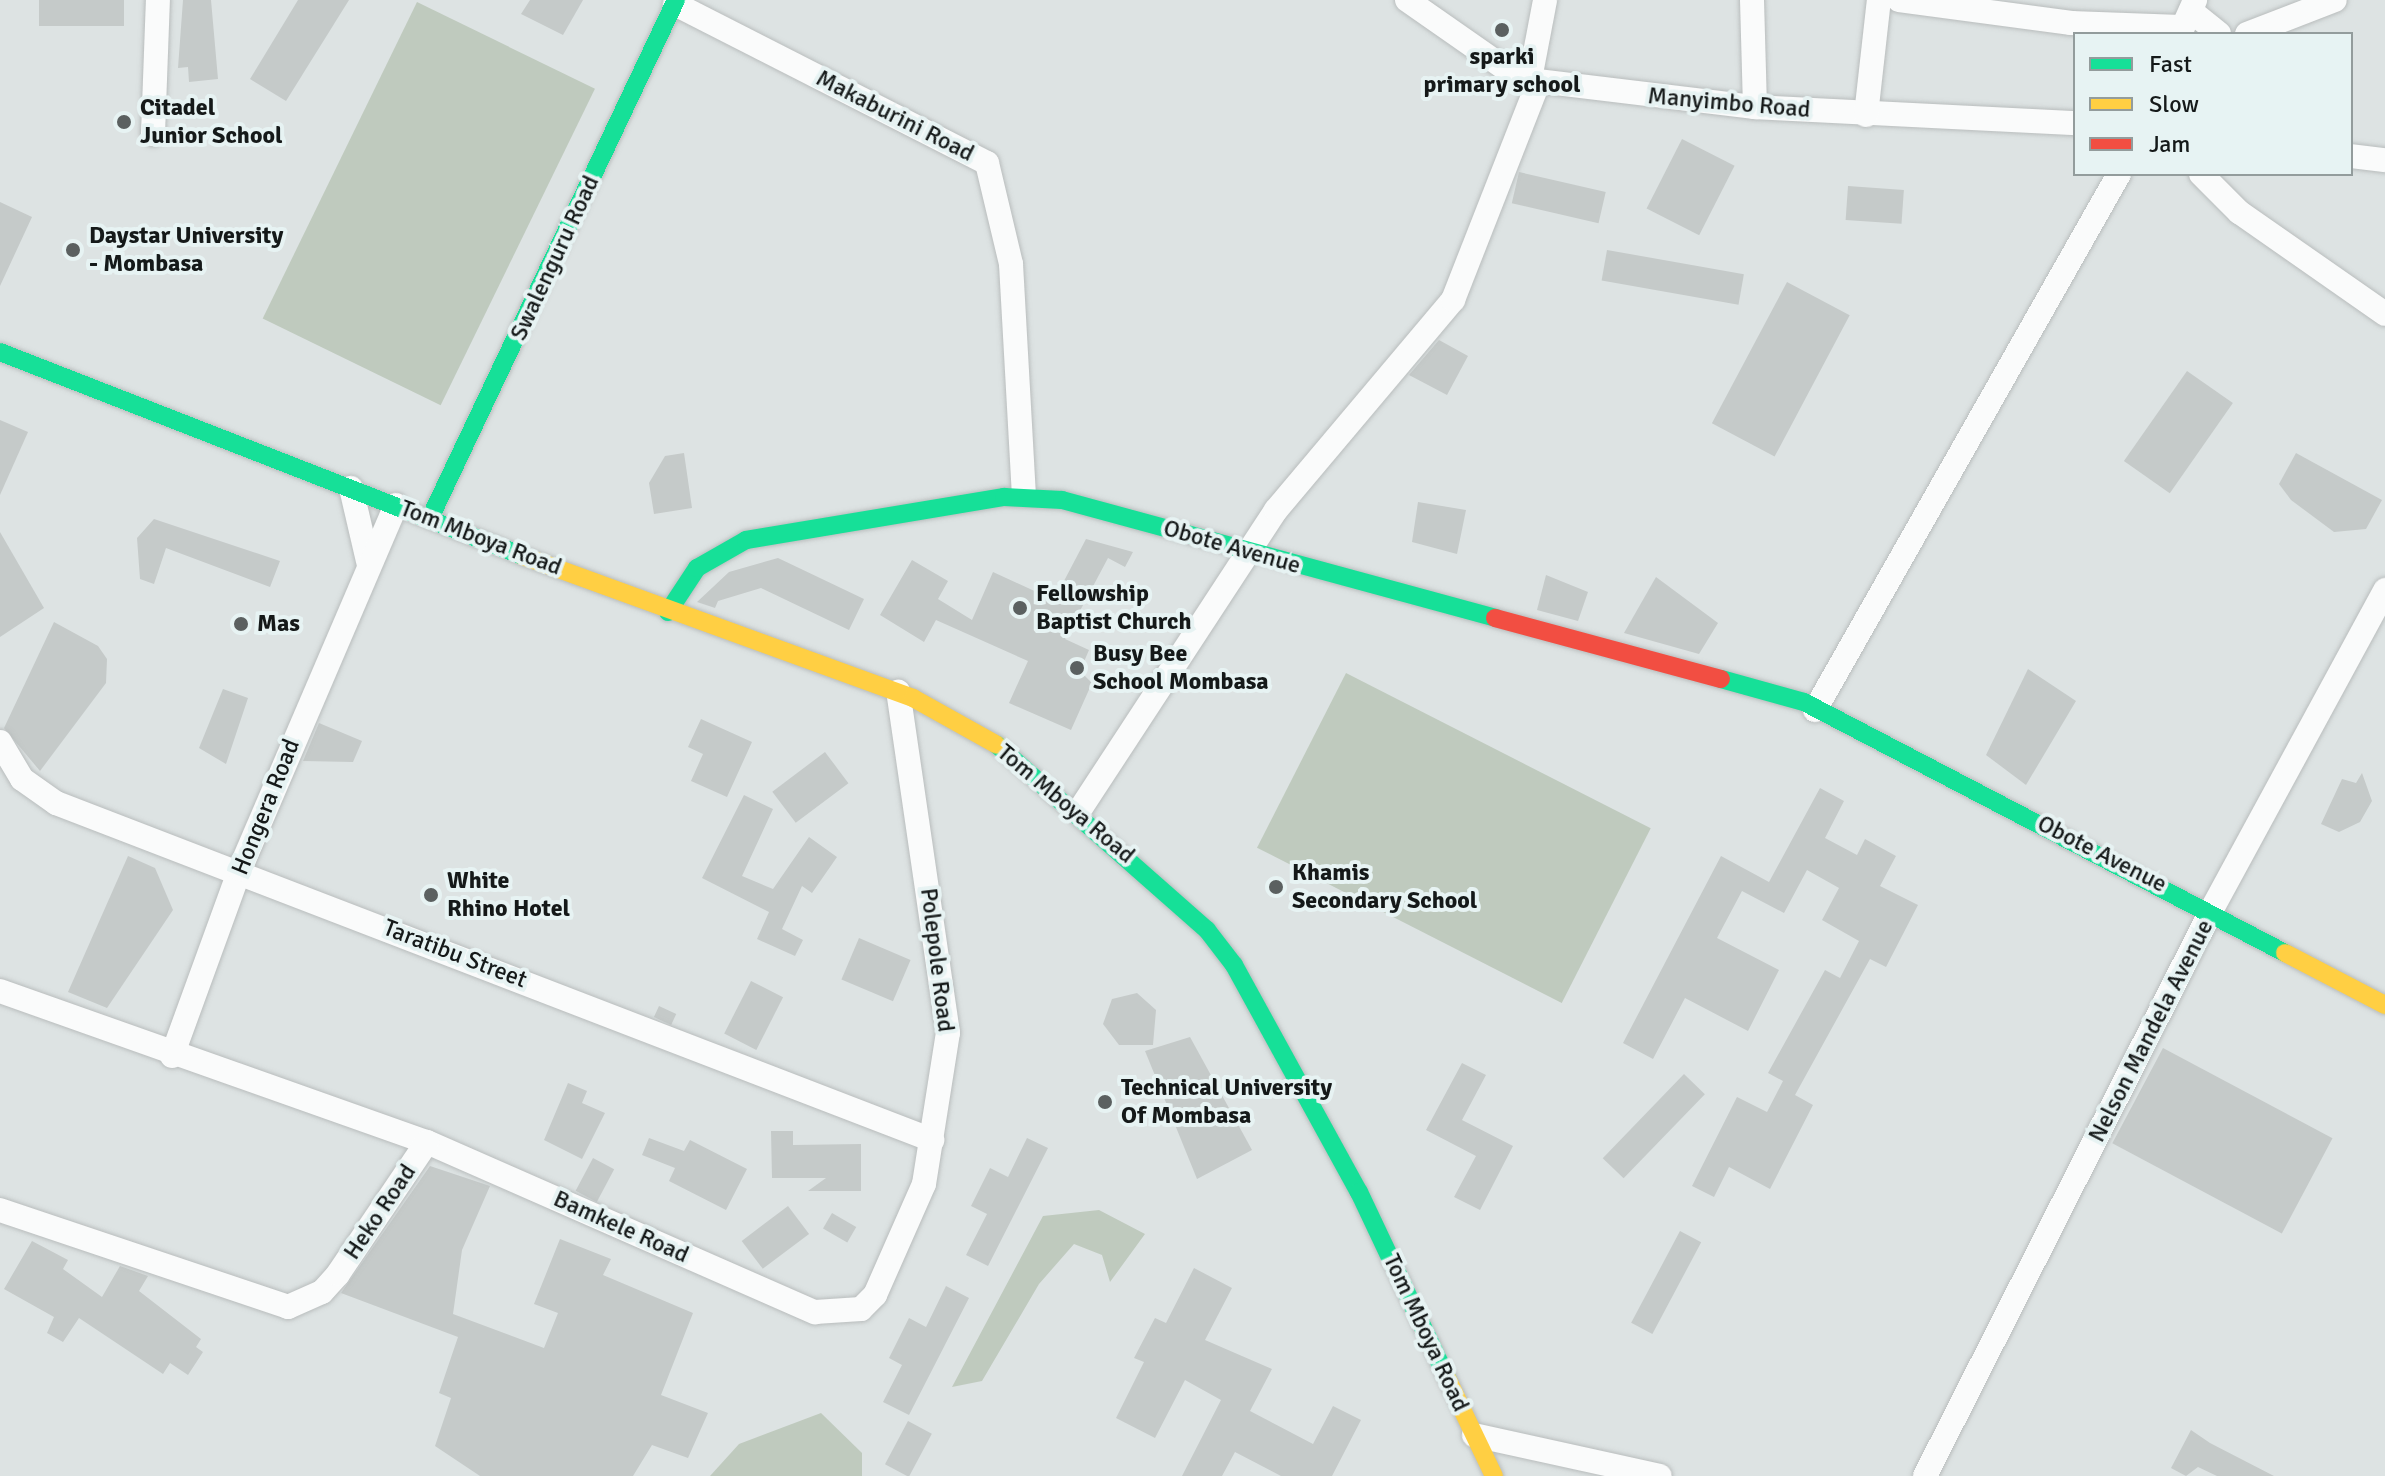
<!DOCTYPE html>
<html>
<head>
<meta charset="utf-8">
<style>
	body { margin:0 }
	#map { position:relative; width:2385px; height:1476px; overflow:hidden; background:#dde3e3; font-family:Signika,sans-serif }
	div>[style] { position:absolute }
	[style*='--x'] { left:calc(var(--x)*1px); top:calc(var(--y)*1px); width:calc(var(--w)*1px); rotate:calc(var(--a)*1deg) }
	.green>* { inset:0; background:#bfcabe; transform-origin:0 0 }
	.building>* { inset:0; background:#c5cac9; transform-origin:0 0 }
	.roads { filter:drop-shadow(0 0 2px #b9bdbd) drop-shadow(0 0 2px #b9bdbd) }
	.street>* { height:24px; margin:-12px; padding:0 12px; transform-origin:12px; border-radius:12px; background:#fafbfb }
	.fast>* { height:18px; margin:-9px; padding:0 9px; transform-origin:9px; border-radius:9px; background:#16e098 }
	.slow>* { height:18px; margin:-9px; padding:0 9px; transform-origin:9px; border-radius:9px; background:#ffcf43 }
	.jam>* { height:18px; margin:-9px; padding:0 9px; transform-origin:9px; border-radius:9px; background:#f24e42 }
	.dots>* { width:22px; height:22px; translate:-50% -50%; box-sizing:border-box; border:4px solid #e7f3f3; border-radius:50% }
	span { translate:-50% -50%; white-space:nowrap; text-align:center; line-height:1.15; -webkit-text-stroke:8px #e7f3f3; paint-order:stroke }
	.poi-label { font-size:24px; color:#151919; font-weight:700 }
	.left { translate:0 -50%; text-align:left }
	.street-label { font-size:24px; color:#151919 }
	.legend { position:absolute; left:2073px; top:32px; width:280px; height:144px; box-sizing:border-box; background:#e7f3f3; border:2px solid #939c9c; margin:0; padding:10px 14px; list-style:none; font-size:24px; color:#151919 }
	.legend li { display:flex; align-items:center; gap:16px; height:40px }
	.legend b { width:40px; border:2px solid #939c9c }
</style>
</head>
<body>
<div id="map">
	<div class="green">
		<i style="left:417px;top:2px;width:198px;height:352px;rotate:26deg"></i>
		<i style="left:1346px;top:673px;width:342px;height:196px;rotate:27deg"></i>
		<i style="clip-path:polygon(1099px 1210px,1145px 1234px,1110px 1282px,1102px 1255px,1074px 1244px,1039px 1284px,982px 1381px,952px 1387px,1043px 1216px)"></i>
		<i style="clip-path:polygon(821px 1413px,862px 1453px,862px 1476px,710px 1476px,739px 1444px)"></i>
	</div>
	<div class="building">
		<i style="left:39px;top:0;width:85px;height:26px"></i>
		<i style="clip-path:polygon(183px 0,211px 0,218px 79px,189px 82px,188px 67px,178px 68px)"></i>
		<i style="clip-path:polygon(298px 0,349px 0,286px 101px,250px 79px)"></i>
		<i style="clip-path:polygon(530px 0,583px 0,563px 35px,521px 14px)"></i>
		<i style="left:1682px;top:139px;width:59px;height:78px;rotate:27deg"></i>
		<i style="left:1519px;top:172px;width:89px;height:32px;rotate:13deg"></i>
		<i style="left:1848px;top:186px;width:56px;height:34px;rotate:4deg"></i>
		<i style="clip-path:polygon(0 202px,32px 217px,0 286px)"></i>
		<i style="left:1607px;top:250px;width:139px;height:31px;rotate:10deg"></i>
		<i style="left:1787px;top:282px;width:71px;height:160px;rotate:28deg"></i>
		<i style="clip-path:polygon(1439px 340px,1468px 356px,1447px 395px,1409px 375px)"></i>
		<i style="left:2187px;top:371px;width:56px;height:110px;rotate:35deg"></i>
		<i style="clip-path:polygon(0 420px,28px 432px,0 495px)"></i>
		<i style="clip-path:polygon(684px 453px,692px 508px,654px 514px,649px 483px,665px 456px)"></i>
		<i style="clip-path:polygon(2296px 453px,2382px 500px,2366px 529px,2334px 532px,2291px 500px,2279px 484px)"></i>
		<i style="clip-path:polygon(1418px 502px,1466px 510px,1457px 554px,1412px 542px)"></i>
		<i style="clip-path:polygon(154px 519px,280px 561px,270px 587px,166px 548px,154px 584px,140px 579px,137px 538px)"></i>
		<i style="clip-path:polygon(0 532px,44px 608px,0 637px)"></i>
		<i style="clip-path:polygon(1086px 539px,1133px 552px,1125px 567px,1108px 558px,1065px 639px,1089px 650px,1080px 671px,1092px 683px,1071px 730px,1009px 703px,1028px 661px,936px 620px,924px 642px,880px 615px,912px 560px,948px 581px,938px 599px,972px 620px,993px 572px,1054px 600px)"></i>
		<i style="clip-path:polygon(778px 558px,864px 599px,849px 630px,761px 588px,718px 601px,715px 608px,697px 602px,729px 572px)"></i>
		<i style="clip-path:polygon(1546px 575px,1588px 592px,1578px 621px,1537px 610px)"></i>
		<i style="clip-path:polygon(1656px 577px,1718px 623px,1699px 654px,1624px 633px)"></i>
		<i style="clip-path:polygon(54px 622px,98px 646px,107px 659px,106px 683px,40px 771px,4px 728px)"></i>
		<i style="clip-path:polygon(2028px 669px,2076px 701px,2026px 785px,1986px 755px)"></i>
		<i style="clip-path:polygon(223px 689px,248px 698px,226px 764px,199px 748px)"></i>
		<i style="clip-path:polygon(701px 719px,752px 742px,727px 797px,691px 781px,703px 754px,688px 747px)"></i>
		<i style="clip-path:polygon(319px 723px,362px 741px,353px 762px,303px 761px)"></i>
		<i style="left:825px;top:752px;width:39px;height:66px;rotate:53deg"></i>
		<i style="clip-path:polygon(2362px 773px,2372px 801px,2360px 822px,2339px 832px,2321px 824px,2342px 779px,2356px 783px)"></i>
		<i style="clip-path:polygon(1820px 788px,1844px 801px,1825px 838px,1857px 855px,1865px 839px,1896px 856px,1880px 886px,1918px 905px,1886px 967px,1870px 959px,1795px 1095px,1813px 1105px,1770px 1189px,1729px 1167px,1714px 1197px,1692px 1186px,1737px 1097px,1767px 1112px,1783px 1081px,1768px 1073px,1825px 970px,1840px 978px,1859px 941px,1822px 920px,1839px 888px,1807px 870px,1784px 913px,1742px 891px,1717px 938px,1779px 970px,1748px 1031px,1685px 998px,1653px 1059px,1623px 1043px,1721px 856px,1769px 882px)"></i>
		<i style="clip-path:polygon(744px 795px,773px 809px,742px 876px,773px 889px,809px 837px,837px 857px,812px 893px,802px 886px,782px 929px,803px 940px,795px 956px,757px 939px,769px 912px,702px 878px)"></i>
		<i style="clip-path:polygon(128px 856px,155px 868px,173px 910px,107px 1008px,68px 992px)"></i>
		<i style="left:859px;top:938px;width:56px;height:45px;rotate:23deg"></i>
		<i style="left:751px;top:981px;width:36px;height:59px;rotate:27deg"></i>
		<i style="clip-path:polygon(1137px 993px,1156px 1010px,1153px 1045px,1119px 1045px,1103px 1024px,1112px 999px)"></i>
		<i style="left:659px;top:1006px;width:19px;height:12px;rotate:25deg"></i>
		<i style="clip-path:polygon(1190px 1037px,1252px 1150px,1197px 1179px,1145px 1051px)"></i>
		<i style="left:2163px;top:1048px;width:192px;height:108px;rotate:28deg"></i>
		<i style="clip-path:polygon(1462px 1063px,1486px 1075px,1462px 1120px,1513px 1146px,1480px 1210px,1454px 1197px,1476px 1156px,1426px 1130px)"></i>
		<i style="left:1684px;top:1074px;width:29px;height:117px;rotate:44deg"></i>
		<i style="clip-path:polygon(568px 1083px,587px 1091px,582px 1103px,605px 1113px,582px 1159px,544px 1140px)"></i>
		<i style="clip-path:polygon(771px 1131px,793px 1131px,793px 1145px,861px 1144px,861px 1191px,808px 1191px,826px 1178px,772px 1178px)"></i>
		<i style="clip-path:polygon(649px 1138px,684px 1151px,690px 1140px,747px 1169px,726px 1210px,669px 1181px,675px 1168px,642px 1155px)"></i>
		<i style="clip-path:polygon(1027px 1138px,1048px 1148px,988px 1266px,966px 1255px,987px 1214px,971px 1206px,990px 1168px,1008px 1177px)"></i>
		<i style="left:593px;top:1158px;width:24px;height:37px;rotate:28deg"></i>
		<i style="clip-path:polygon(430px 1166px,490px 1186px,462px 1250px,453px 1314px,544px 1348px,558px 1313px,534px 1304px,560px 1239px,611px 1259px,603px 1275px,693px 1313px,661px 1395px,708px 1413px,688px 1458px,652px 1445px,633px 1476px,480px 1476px,435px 1446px,451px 1398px,439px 1393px,458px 1337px,341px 1293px)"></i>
		<i style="left:788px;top:1206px;width:35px;height:58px;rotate:53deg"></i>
		<i style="left:832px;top:1213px;width:28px;height:18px;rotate:30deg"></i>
		<i style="left:1680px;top:1231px;width:24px;height:104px;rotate:28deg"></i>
		<i style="clip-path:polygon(32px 1241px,68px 1260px,63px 1269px,102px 1297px,120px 1266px,148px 1276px,139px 1291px,201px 1339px,196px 1347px,203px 1352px,188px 1375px,170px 1363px,163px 1374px,79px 1318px,63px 1342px,47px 1333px,54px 1317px,4px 1289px)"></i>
		<i style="clip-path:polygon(1194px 1268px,1232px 1288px,1205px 1340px,1272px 1369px,1250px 1411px,1313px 1444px,1333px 1406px,1361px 1420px,1332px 1476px,1281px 1476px,1235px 1452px,1222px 1476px,1182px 1476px,1221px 1400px,1185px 1380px,1155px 1438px,1116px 1418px,1144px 1362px,1134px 1358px,1155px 1318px,1166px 1323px)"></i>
		<i style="clip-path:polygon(946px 1286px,969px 1298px,909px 1415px,883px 1402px,902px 1365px,889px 1358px,909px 1318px,926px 1327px)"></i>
		<i style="left:908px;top:1421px;width:27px;height:49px;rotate:28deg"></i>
		<i style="clip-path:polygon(2191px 1430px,2210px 1443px,2274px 1476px,2217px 1476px,2198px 1467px,2186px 1476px,2171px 1468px)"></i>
	</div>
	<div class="roads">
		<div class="street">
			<i style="--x:1407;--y:0;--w:121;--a:34.9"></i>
			<i style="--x:1506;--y:69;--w:35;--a:20"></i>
			<i style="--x:1539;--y:81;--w:218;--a:6.9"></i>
			<i style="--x:1755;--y:107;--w:320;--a:2.9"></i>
			<i style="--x:1752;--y:0;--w:107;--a:88.4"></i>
			<i style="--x:1899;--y:0;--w:174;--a:7.6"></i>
			<i style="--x:2071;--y:23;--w:110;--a:2.1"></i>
			<i style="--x:675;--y:4;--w:350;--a:27"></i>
			<i style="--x:987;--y:163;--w:104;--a:76.6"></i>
			<i style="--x:1011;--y:264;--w:231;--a:86.8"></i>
			<i style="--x:2191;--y:11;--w:36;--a:39"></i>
			<i style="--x:2180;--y:34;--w:37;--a:-66"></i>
			<i style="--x:2247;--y:34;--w:94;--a:-21.1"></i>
			<i style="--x:1530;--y:79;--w:80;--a:-79.2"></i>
			<i style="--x:1866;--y:115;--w:116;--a:-83.6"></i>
			<i style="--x:153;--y:134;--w:134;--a:-87.9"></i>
			<i style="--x:2351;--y:156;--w:34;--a:7"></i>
			<i style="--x:2201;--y:174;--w:54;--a:45"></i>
			<i style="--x:2239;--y:212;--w:178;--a:34.9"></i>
			<i style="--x:351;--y:488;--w:75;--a:76.9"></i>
			<i style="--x:1815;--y:710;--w:616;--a:-60.44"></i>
			<i style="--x:0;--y:742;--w:43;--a:59.3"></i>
			<i style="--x:22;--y:779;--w:42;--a:35.2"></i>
			<i style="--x:56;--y:803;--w:939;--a:21.04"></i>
			<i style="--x:1079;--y:811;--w:360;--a:-56.8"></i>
			<i style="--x:1276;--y:510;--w:275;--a:-49.9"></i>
			<i style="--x:1453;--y:300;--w:235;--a:-68.6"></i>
			<i style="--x:0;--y:991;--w:453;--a:19.5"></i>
			<i style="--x:427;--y:1142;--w:424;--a:23.7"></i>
			<i style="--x:815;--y:1312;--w:46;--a:-3.7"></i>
			<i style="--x:861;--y:1309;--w:20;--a:-45"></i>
			<i style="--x:875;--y:1295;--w:121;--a:-66.2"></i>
			<i style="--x:924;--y:1184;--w:153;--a:-81"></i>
			<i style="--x:948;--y:1033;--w:345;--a:-98.3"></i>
			<i style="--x:172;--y:1056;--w:199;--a:-70"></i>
			<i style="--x:240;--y:869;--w:396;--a:-66.8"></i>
			<i style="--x:0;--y:1210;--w:304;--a:18.6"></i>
			<i style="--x:288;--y:1307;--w:37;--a:-24"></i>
			<i style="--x:322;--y:1292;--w:24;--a:-48"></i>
			<i style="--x:338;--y:1274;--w:159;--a:-56"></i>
			<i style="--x:1474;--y:1435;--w:190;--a:12.4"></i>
			<i style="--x:1925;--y:1476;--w:635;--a:-63.15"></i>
			<i style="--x:2212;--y:909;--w:363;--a:-61.5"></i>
		</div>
		<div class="fast">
			<i style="--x:0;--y:352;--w:561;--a:21.31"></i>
			<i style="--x:431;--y:516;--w:571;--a:-64.6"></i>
			<i style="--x:668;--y:612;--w:53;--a:-56.6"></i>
			<i style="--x:697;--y:568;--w:56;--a:-29.7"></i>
			<i style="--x:746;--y:540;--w:262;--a:-9.5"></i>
			<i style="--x:1004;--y:497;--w:58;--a:3"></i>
			<i style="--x:1062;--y:500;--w:449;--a:15.2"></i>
			<i style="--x:1721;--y:679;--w:86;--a:15.5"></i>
			<i style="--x:1804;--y:702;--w:543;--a:27.56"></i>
			<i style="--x:997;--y:745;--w:280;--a:41.4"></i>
			<i style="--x:1207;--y:930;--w:44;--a:52.4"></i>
			<i style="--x:1234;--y:965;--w:259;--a:61.2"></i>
			<i style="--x:1359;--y:1192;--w:206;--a:64.7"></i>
		</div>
		<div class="slow">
			<i style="--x:523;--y:556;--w:415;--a:20"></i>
			<i style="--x:913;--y:698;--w:96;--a:29.2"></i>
			<i style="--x:2285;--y:953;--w:113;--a:27.5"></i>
			<i style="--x:1447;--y:1378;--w:109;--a:64.4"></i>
		</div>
		<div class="jam">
			<i style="--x:1495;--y:618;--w:234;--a:15.1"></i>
		</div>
	</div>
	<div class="dots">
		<i style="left:1502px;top:30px;background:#5b6060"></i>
		<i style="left:124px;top:122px;background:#5b6060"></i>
		<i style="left:73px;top:250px;background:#5b6060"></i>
		<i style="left:1020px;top:608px;background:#5b6060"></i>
		<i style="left:241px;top:624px;background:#5b6060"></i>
		<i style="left:1077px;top:668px;background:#5b6060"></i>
		<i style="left:1276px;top:887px;background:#5b6060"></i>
		<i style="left:431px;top:895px;background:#5b6060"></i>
		<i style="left:1105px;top:1102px;background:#5b6060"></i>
	</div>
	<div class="poi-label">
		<span style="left:1502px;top:71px">sparki<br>primary school</span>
		<span class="left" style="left:140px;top:122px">Citadel<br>Junior School</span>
		<span class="left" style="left:89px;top:250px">Daystar University<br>- Mombasa</span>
		<span class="left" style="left:1036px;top:608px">Fellowship<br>Baptist Church</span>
		<span class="left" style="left:257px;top:624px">Mas</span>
		<span class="left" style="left:1093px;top:668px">Busy Bee<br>School Mombasa</span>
		<span class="left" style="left:1292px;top:887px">Khamis<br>Secondary School</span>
		<span class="left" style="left:447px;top:895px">White<br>Rhino Hotel</span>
		<span class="left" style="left:1121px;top:1102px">Technical University<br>Of Mombasa</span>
	</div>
	<div class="street-label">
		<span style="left:1729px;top:103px;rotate:5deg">Manyimbo Road</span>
		<span style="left:895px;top:116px;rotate:27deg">Makaburini Road</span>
		<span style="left:555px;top:258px;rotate:-65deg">Swalenguru Road</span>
		<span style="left:481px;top:538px;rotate:21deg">Tom Mboya Road</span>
		<span style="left:1232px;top:547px;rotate:16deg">Obote Avenue</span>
		<span style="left:1066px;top:804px;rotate:40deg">Tom Mboya Road</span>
		<span style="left:266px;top:807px;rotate:-68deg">Hongera Road</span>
		<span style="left:2102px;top:854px;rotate:27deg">Obote Avenue</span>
		<span style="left:455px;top:954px;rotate:21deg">Taratibu Street</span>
		<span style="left:937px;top:960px;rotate:83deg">Polepole Road</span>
		<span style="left:2151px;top:1031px;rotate:-63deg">Nelson Mandela Avenue</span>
		<span style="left:380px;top:1212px;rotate:-56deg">Heko Road</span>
		<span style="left:621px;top:1227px;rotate:24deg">Bamkele Road</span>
		<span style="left:1426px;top:1333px;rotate:65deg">Tom Mboya Road</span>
	</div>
	<ul class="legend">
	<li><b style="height:10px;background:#16e098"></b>Fast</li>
	<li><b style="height:10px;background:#ffcf43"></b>Slow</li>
	<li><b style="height:10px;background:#f24e42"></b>Jam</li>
	</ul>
</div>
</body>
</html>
